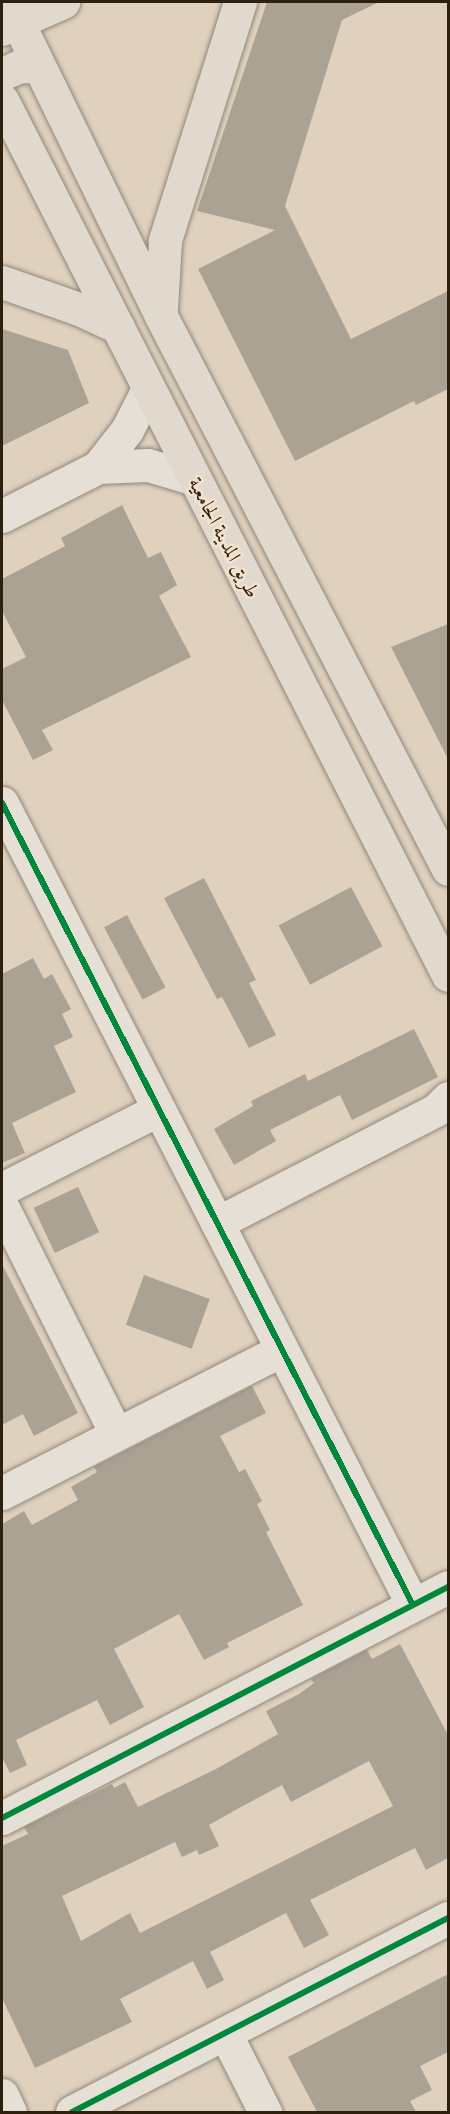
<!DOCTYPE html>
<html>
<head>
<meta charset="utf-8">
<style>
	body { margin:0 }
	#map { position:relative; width:450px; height:2114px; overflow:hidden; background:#dfd1be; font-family:"Gentium Book Plus",Amiri,serif }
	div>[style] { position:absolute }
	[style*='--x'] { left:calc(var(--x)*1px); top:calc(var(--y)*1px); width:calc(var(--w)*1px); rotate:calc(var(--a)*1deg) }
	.building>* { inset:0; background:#aba294; transform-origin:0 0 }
	.roads { filter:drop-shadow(0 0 2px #91877a) drop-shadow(0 0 2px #91877a) }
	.minor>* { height:33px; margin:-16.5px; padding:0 16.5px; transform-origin:16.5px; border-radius:16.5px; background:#e5dfd5 }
	.major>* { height:33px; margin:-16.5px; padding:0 16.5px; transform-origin:16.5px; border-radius:16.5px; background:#e1d9cd }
	.cycleway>* { height:6px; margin:-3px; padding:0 3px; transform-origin:3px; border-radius:3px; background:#00873e }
	span { translate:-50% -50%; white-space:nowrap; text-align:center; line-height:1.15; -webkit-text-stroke:5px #f3e3cc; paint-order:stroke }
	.street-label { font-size:20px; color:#2d200e }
	.frame { position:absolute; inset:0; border:3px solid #2d200e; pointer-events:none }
</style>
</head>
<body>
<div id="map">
	<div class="building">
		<i style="clip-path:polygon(267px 2px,379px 2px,342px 20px,285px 206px,351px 339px,448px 291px,448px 389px,416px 405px,414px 401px,295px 461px,198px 269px,275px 230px,197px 211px)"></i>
		<i style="clip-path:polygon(2px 329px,68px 350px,89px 403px,2px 446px)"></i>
		<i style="clip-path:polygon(122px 505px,148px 558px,161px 552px,177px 585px,159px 596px,191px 657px,42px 730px,53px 750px,33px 760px,2px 700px,2px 669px,26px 657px,2px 611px,2px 579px,65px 546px,61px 538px)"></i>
		<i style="clip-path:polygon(448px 624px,448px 759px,391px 647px)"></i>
		<i style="clip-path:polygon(204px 878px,256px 980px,249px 983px,276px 1035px,249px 1048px,222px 997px,217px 999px,164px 898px)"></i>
		<i style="left:351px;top:887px;width:67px;height:82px;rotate:62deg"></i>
		<i style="left:127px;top:915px;width:82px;height:26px;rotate:62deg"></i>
		<i style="clip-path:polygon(33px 958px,44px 979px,52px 974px,71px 1009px,62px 1014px,73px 1037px,54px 1046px,76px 1092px,12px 1123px,25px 1153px,2px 1163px,2px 974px)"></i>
		<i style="clip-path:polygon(414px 1029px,438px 1077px,352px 1120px,340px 1095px,270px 1130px,276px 1141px,234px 1165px,214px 1129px,253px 1106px,251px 1101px,305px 1074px,308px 1081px)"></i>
		<i style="left:78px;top:1187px;width:50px;height:49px;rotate:65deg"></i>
		<i style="clip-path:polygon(2px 1264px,78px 1413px,34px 1436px,23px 1414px,2px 1425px)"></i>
		<i style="left:144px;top:1275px;width:70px;height:53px;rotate:20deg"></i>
		<i style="clip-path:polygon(252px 1386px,266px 1413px,220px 1436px,239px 1472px,245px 1469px,262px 1501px,257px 1504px,270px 1530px,266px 1532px,303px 1605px,227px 1643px,229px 1647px,204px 1660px,179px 1614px,114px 1649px,144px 1707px,110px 1725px,97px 1700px,16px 1740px,27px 1765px,10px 1773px,2px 1757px,2px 1524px,24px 1511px,32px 1525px,78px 1500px,71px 1487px,97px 1472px,94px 1467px)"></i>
		<i style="clip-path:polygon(evenodd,400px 1644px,448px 1735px,448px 1858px,426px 1870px,415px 1848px,310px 1900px,329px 1935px,304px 1948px,286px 1913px,210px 1952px,224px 1980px,207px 1989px,193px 1961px,120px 1999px,132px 2022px,35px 2068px,2px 1998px,2px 1846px,28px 1834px,24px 1827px,112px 1784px,114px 1788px,125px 1782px,138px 1807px,214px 1770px,278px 1734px,266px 1711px,299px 1694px,314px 1683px,311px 1679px,367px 1650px,372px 1659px,400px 1644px,369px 1761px,393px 1806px,140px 1933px,130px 1913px,81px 1941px,62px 1896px,175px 1842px,182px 1857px,197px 1850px,199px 1855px,219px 1846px,209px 1825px,239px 1808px,282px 1785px,291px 1802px,369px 1761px)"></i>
		<i style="clip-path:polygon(448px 1974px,448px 2052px,420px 2066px,432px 2090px,410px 2101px,416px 2112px,317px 2112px,288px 2057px)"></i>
	</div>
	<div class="roads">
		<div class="minor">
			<i style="--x:98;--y:467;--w:47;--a:-51.9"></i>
			<i style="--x:127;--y:430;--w:46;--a:-62.9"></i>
			<i style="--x:2;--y:516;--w:108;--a:-27"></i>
			<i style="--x:98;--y:467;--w:50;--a:-2.3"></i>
			<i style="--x:148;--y:465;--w:49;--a:16.6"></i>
			<i style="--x:2;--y:803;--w:901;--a:62.87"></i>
			<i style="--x:2;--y:1189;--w:175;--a:-26.9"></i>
			<i style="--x:2;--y:1206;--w:255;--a:63.4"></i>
			<i style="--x:217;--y:1223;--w:246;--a:-27.3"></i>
			<i style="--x:436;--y:1110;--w:17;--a:-45"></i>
			<i style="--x:2;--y:1493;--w:314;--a:-27.1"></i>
			<i style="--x:2;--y:1818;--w:502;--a:-27.38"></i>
			<i style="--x:225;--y:2033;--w:89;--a:63.1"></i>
			<i style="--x:2;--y:2095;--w:19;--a:65"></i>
			<i style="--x:72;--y:2112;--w:423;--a:-27.3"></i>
		</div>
		<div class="major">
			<i style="--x:8;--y:2;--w:349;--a:64"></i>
			<i style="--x:161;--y:316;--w:623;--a:62.57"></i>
			<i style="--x:2;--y:29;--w:67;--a:-23.9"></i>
			<i style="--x:2;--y:74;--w:20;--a:-24"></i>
			<i style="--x:20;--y:66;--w:19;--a:3"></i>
			<i style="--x:2;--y:100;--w:982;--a:62.99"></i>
			<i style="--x:2;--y:282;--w:82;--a:19.3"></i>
			<i style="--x:79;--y:309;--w:43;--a:24.8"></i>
			<i style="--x:161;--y:308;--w:68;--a:-86.6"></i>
			<i style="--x:165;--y:240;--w:250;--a:-72.5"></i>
		</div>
	</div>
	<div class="cycleway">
		<i style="--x:2;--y:803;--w:901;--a:62.87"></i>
		<i style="--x:2;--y:1818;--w:502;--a:-27.38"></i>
		<i style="--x:72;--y:2112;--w:423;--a:-27.3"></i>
	</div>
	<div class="street-label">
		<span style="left:225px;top:537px;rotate:63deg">طريق المدينة الجامعية</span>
	</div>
	<div class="frame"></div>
</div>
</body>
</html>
